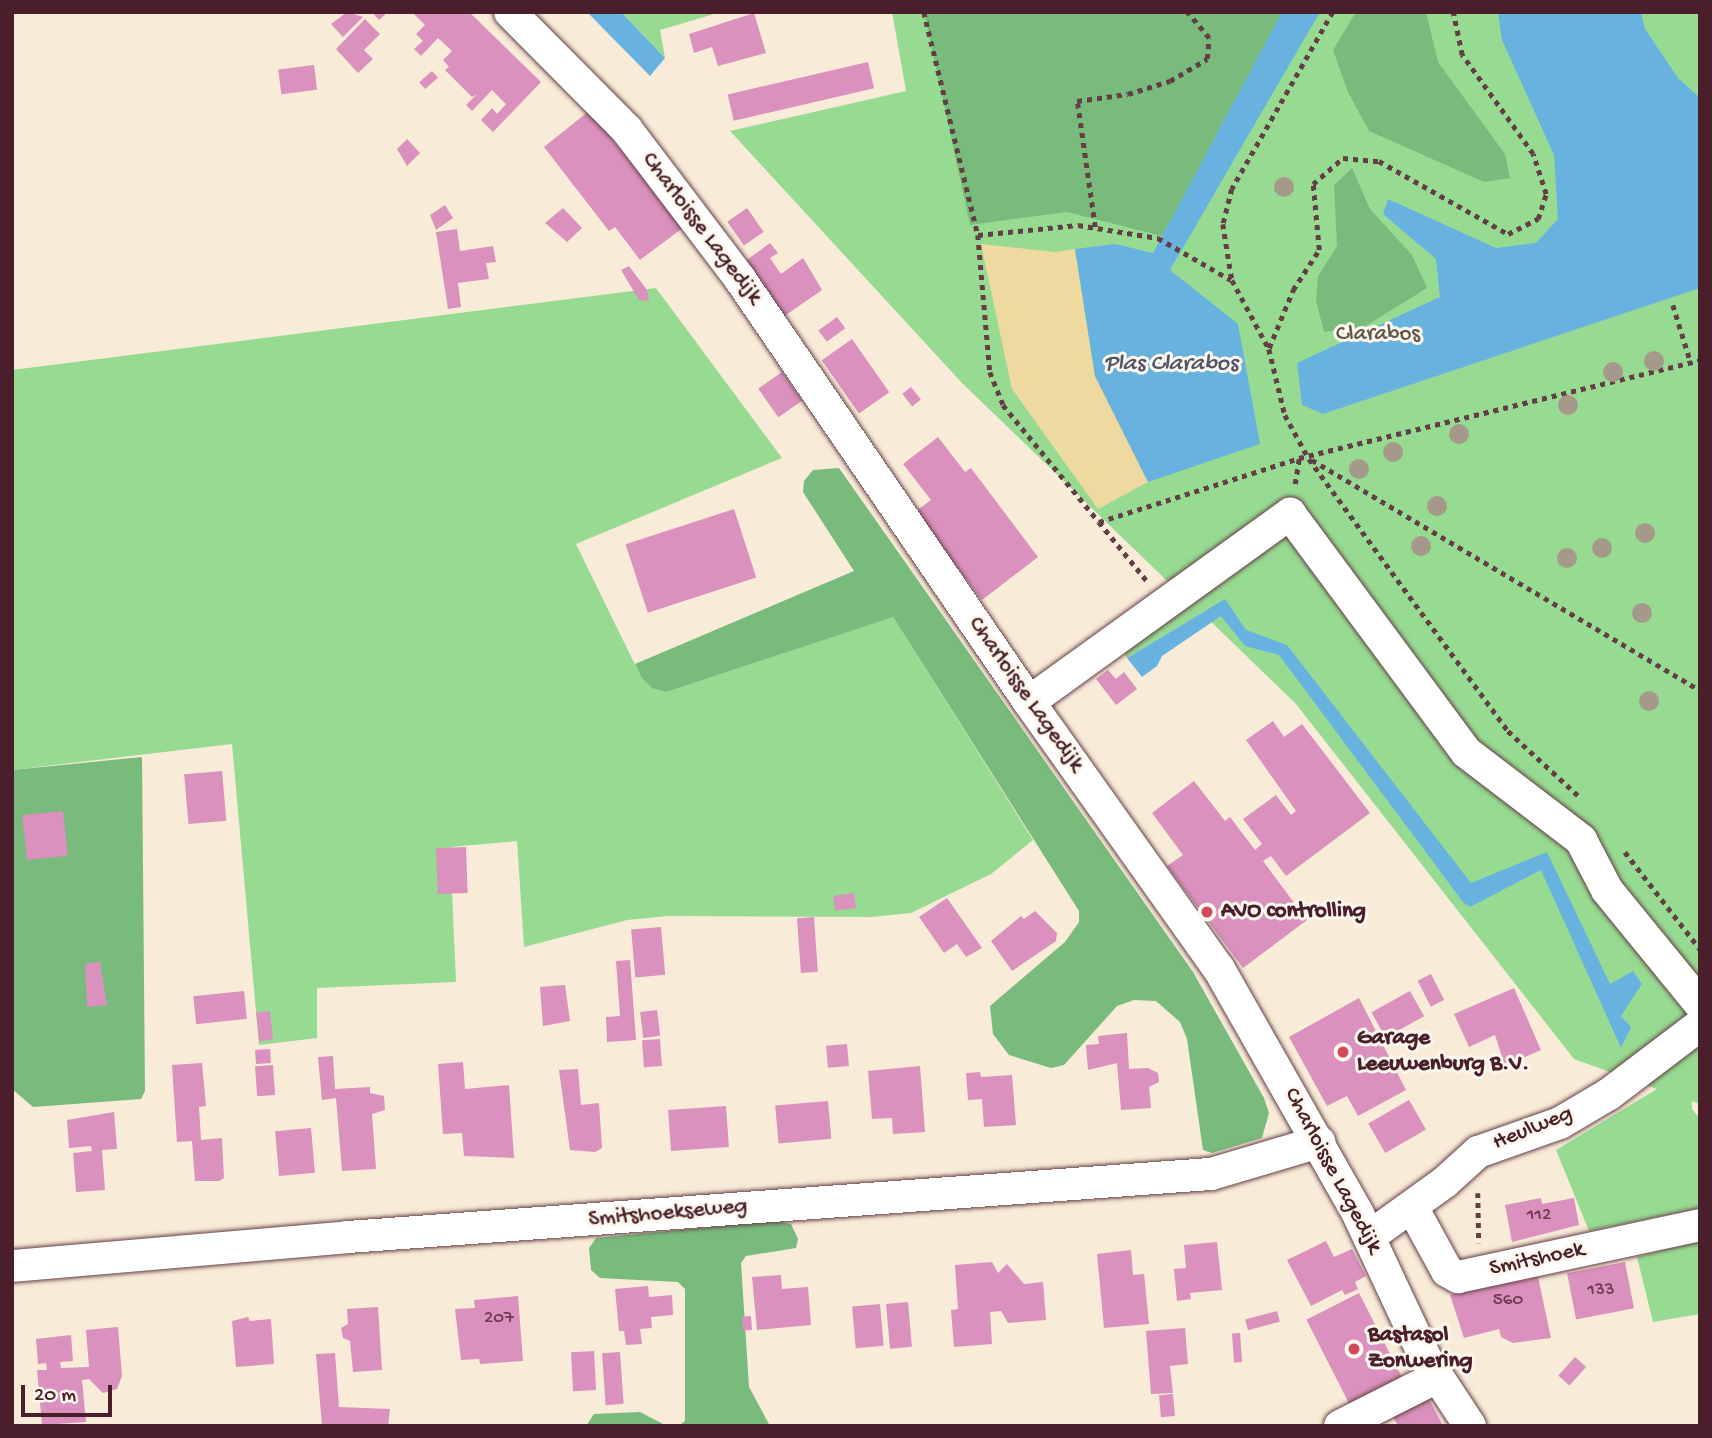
<!DOCTYPE html>
<html>
<head>
<meta charset="utf-8">
<style>
	body { margin:0 }
	#map { position:relative; width:1712px; height:1438px; overflow:hidden; background:#f8ebd7; font-family:"Gochi Hand",sans-serif }
	div>[style] { position:absolute }
	[style*='--x'] { left:calc(var(--x)*1px); top:calc(var(--y)*1px); width:calc(var(--w)*1px); rotate:calc(var(--a)*1deg) }
	.green>* { inset:0; background:#97db93 }
	.forest>* { inset:0; background:#79bb7d }
	.sand>* { inset:0; background:#eeda9e }
	.water>* { inset:0; background:#67b2df }
	.building>* { inset:0; background:#da91bd; transform-origin:0 0 }
	.path>* { height:4.5px; margin-top:-2.25px; transform-origin:0; background:repeating-linear-gradient(90deg,#643e45 0 5px,transparent 0 10px) }
	.roads { filter:drop-shadow(0 0 2px #643e45) drop-shadow(0 0 2px #643e45) }
	.minor>* { height:32px; margin:-16px; padding:0 16px; transform-origin:16px; border-radius:16px; background:#fff }
	.trees>* { width:20px; height:20px; margin:-10px; border-radius:50%; background:#a59a89 }
	.dots>* { width:19px; height:19px; translate:-50% -50%; box-sizing:border-box; border:4px solid #fbf7ec; border-radius:50% }
	span { translate:-50% -50%; white-space:nowrap; text-align:center; line-height:1.15; -webkit-text-stroke:6px #fbf7ec; paint-order:stroke }
	.number-label { font-size:19px; color:#6e3c50 }
	.number-label span { -webkit-text-stroke-width:0 }
	.street-label { font-size:23px; color:#4a1f2b }
	.park-label { font-size:23px; color:#61574a }
	.poi-label { font-size:23px; color:#4a1f2b; font-weight:700 }
	.left { translate:0 -50%; text-align:left }
	.water-label { font-size:24px; color:#54526a; font-style:italic }
	.frame { position:absolute; inset:0; border:14px solid #4a1f2b; pointer-events:none }
	.scale { position:absolute; left:21px; top:1385px; width:91px; height:32px; box-sizing:border-box; border:4px solid #4a1f2b; border-top:0; padding-left:9px; font-size:21px; line-height:24px; white-space:nowrap; color:#4a1f2b; -webkit-text-stroke:5px #fbf7ec; paint-order:stroke }
</style>
</head>
<body>
<div id="map">
	<div class="green">
		<i style="clip-path:polygon(621px 12px,721px 12px,660px 30px,665px 58px)"></i>
		<i style="clip-path:polygon(892px 12px,1700px 12px,1700px 1104px,1692px 1101px,1692px 1109px,1700px 1119px,1700px 1208px,1589px 1231px,1556px 1150px,1657px 1089px,1574px 1059px,1296px 704px,1202px 613px,1127px 658px,1122px 650px,1189px 602px,962px 383px,730px 131px,906px 91px)"></i>
		<i style="clip-path:polygon(656px 288px,782px 458px,576px 544px,641px 677px,893px 617px,1033px 840px,991px 874px,911px 913px,872px 917px,668px 916px,627px 920px,524px 947px,517px 841px,450px 847px,456px 982px,317px 988px,317px 1038px,259px 1045px,232px 744px,12px 770px,12px 370px)"></i>
		<i style="clip-path:polygon(1700px 1240px,1700px 1314px,1653px 1322px,1637px 1257px)"></i>
	</div>
	<div class="forest">
		<i style="clip-path:polygon(924px 12px,1282px 12px,1162px 236px,1067px 212px,970px 225px)"></i>
		<i style="clip-path:polygon(1356px 12px,1426px 12px,1438px 62px,1505px 154px,1510px 178px,1484px 182px,1369px 131px,1348px 92px,1333px 50px)"></i>
		<i style="clip-path:polygon(1352px 168px,1370px 209px,1412px 255px,1427px 288px,1364px 327px,1324px 332px,1316px 301px,1318px 276px,1337px 246px,1334px 185px)"></i>
		<i style="clip-path:polygon(839px 468px,1193px 972px,1264px 1098px,1269px 1113px,1262px 1138px,1212px 1153px,1203px 1150px,1187px 1039px,1180px 1022px,1156px 1001px,1134px 1000px,1117px 1006px,1064px 1065px,1051px 1068px,1009px 1055px,993px 1034px,990px 1006px,1065px 942px,1079px 922px,1079px 911px,893px 617px,666px 692px,652px 688px,641px 677px,635px 664px,854px 571px,803px 492px,804px 481px,813px 470px)"></i>
		<i style="clip-path:polygon(142px 757px,145px 1091px,141px 1099px,33px 1107px,12px 1089px,12px 770px)"></i>
		<i style="clip-path:polygon(775px 1221px,791px 1224px,798px 1239px,796px 1248px,746px 1256px,741px 1263px,749px 1387px,770px 1426px,679px 1426px,685px 1421px,685px 1289px,678px 1282px,600px 1278px,591px 1270px,589px 1248px,596px 1238px)"></i>
		<i style="clip-path:polygon(640px 1412px,667px 1426px,586px 1426px,594px 1414px)"></i>
	</div>
	<div class="sand">
		<i style="clip-path:polygon(981px 244px,1055px 252px,1075px 249px,1095px 376px,1148px 482px,1098px 509px,1012px 389px)"></i>
	</div>
	<div class="water">
		<i style="clip-path:polygon(587px 12px,621px 12px,665px 58px,650px 76px)"></i>
		<i style="clip-path:polygon(1282px 12px,1320px 12px,1170px 270px,1238px 324px,1260px 444px,1148px 482px,1095px 376px,1075px 249px,1115px 244px,1153px 253px)"></i>
		<i style="clip-path:polygon(1498px 12px,1641px 12px,1645px 29px,1678px 78px,1700px 98px,1700px 288px,1323px 414px,1302px 405px,1297px 363px,1440px 297px,1436px 259px,1383px 214px,1388px 199px,1496px 248px,1536px 243px,1558px 219px,1554px 155px,1502px 40px)"></i>
		<i style="clip-path:polygon(1225px 599px,1246px 630px,1287px 645px,1471px 883px,1547px 852px,1610px 984px,1633px 971px,1642px 984px,1621px 1016px,1631px 1027px,1621px 1048px,1541px 870px,1470px 907px,1463px 902px,1279px 655px,1245px 646px,1221px 616px,1162px 656px,1157px 666px,1142px 677px,1127px 658px)"></i>
	</div>
	<div class="building">
		<i style="clip-path:polygon(347px 12px,363px 17px,343px 37px,331px 24px)"></i>
		<i style="clip-path:polygon(372px 12px,388px 12px,379px 20px)"></i>
		<i style="clip-path:polygon(412px 12px,469px 12px,541px 82px,493px 132px,481px 120px,492px 108px,497px 114px,506px 104px,492px 90px,472px 111px,466px 105px,477px 94px,472px 97px,445px 70px,449px 67px,443px 60px,452px 51px,438px 38px,421px 56px,414px 49px,423px 41px,416px 34px,425px 25px)"></i>
		<i style="clip-path:polygon(754px 13px,766px 53px,718px 66px,712px 47px,694px 53px,689px 34px)"></i>
		<i style="clip-path:polygon(365px 19px,380px 34px,364px 50px,373px 59px,358px 73px,336px 49px)"></i>
		<i style="left:868px;top:62px;width:27px;height:144px;rotate:77deg"></i>
		<i style="left:314px;top:65px;width:25px;height:36px;rotate:83deg"></i>
		<i style="left:432px;top:71px;width:9px;height:17px;rotate:49deg"></i>
		<i style="clip-path:polygon(589px 111px,684px 227px,640px 260px,615px 227px,609px 231px,544px 147px)"></i>
		<i style="clip-path:polygon(407px 139px,420px 153px,407px 166px,397px 149px)"></i>
		<i style="clip-path:polygon(445px 205px,453px 218px,436px 230px,430px 215px)"></i>
		<i style="clip-path:polygon(563px 208px,582px 228px,567px 242px,545px 223px)"></i>
		<i style="left:747px;top:208px;width:29px;height:24px;rotate:55deg"></i>
		<i style="clip-path:polygon(457px 229px,460px 251px,493px 246px,496px 262px,486px 263px,489px 279px,458px 283px,461px 307px,448px 309px,436px 232px)"></i>
		<i style="clip-path:polygon(770px 243px,778px 253px,770px 258px,781px 274px,803px 258px,822px 290px,783px 317px,744px 262px)"></i>
		<i style="clip-path:polygon(629px 266px,647px 290px,649px 301px,639px 300px,621px 270px)"></i>
		<i style="left:837px;top:317px;width:14px;height:23px;rotate:54deg"></i>
		<i style="left:852px;top:339px;width:65px;height:37px;rotate:55deg"></i>
		<i style="left:782px;top:372px;width:35px;height:29px;rotate:55deg"></i>
		<i style="left:911px;top:387px;width:16px;height:11px;rotate:52deg"></i>
		<i style="clip-path:polygon(938px 437px,965px 472px,971px 468px,1038px 557px,982px 600px,915px 512px,931px 500px,903px 464px)"></i>
		<i style="left:734px;top:509px;width:72px;height:114px;rotate:72deg"></i>
		<i style="clip-path:polygon(1108px 670px,1116px 679px,1124px 672px,1137px 689px,1116px 705px,1096px 679px)"></i>
		<i style="clip-path:polygon(1273px 721px,1284px 737px,1302px 724px,1370px 813px,1286px 876px,1271px 856px,1263px 861px,1307px 920px,1243px 968px,1167px 866px,1183px 855px,1152px 813px,1194px 781px,1225px 821px,1230px 817px,1255px 850px,1262px 844px,1243px 819px,1276px 795px,1291px 815px,1296px 811px,1246px 740px)"></i>
		<i style="left:222px;top:771px;width:50px;height:38px;rotate:85deg"></i>
		<i style="left:63px;top:811px;width:45px;height:41px;rotate:84deg"></i>
		<i style="left:466px;top:847px;width:46px;height:30px;rotate:88deg"></i>
		<i style="left:854px;top:893px;width:15px;height:21px;rotate:82deg"></i>
		<i style="clip-path:polygon(947px 898px,982px 948px,966px 957px,957px 944px,944px 953px,919px 917px)"></i>
		<i style="clip-path:polygon(1035px 911px,1057px 933px,1056px 941px,1012px 971px,991px 941px,1021px 916px,1024px 919px)"></i>
		<i style="left:814px;top:917px;width:55px;height:17px;rotate:86deg"></i>
		<i style="left:661px;top:927px;width:48px;height:30px;rotate:85deg"></i>
		<i style="clip-path:polygon(630px 960px,636px 1040px,607px 1042px,606px 1017px,620px 1016px,616px 961px)"></i>
		<i style="clip-path:polygon(100px 962px,107px 1005px,87px 1007px,85px 964px)"></i>
		<i style="left:1431px;top:974px;width:29px;height:15px;rotate:63deg"></i>
		<i style="clip-path:polygon(565px 985px,570px 1021px,543px 1026px,540px 987px)"></i>
		<i style="clip-path:polygon(1514px 988px,1541px 1050px,1505px 1066px,1495px 1035px,1469px 1047px,1454px 1014px)"></i>
		<i style="left:244px;top:991px;width:28px;height:51px;rotate:84deg"></i>
		<i style="left:1410px;top:991px;width:29px;height:44px;rotate:61deg"></i>
		<i style="clip-path:polygon(1359px 998px,1406px 1090px,1358px 1116px,1347px 1096px,1327px 1106px,1289px 1037px)"></i>
		<i style="left:657px;top:1010px;width:26px;height:17px;rotate:83deg"></i>
		<i style="left:270px;top:1011px;width:29px;height:14px;rotate:84deg"></i>
		<i style="clip-path:polygon(1127px 1033px,1129px 1069px,1148px 1068px,1158px 1073px,1159px 1082px,1149px 1087px,1151px 1108px,1121px 1110px,1117px 1063px,1088px 1070px,1086px 1045px,1099px 1044px,1098px 1036px)"></i>
		<i style="left:660px;top:1039px;width:27px;height:18px;rotate:86deg"></i>
		<i style="left:847px;top:1044px;width:22px;height:21px;rotate:85deg"></i>
		<i style="left:270px;top:1049px;width:14px;height:15px;rotate:86deg"></i>
		<i style="clip-path:polygon(333px 1056px,335px 1089px,370px 1087px,370px 1093px,384px 1096px,385px 1110px,372px 1114px,376px 1169px,342px 1171px,336px 1098px,322px 1100px,318px 1057px)"></i>
		<i style="clip-path:polygon(463px 1062px,465px 1089px,509px 1085px,514px 1158px,464px 1156px,462px 1133px,443px 1134px,438px 1064px)"></i>
		<i style="clip-path:polygon(202px 1063px,206px 1106px,199px 1107px,201px 1140px,222px 1138px,224px 1178px,219px 1181px,195px 1181px,192px 1141px,177px 1142px,172px 1065px)"></i>
		<i style="left:273px;top:1065px;width:30px;height:18px;rotate:86deg"></i>
		<i style="clip-path:polygon(920px 1066px,925px 1132px,893px 1134px,892px 1118px,872px 1119px,868px 1071px)"></i>
		<i style="clip-path:polygon(578px 1069px,581px 1105px,599px 1103px,602px 1148px,595px 1152px,570px 1150px,559px 1070px)"></i>
		<i style="clip-path:polygon(980px 1072px,981px 1077px,1012px 1075px,1016px 1125px,984px 1127px,982px 1099px,968px 1100px,966px 1073px)"></i>
		<i style="left:1409px;top:1100px;width:34px;height:47px;rotate:60deg"></i>
		<i style="left:828px;top:1101px;width:38px;height:53px;rotate:85deg"></i>
		<i style="left:726px;top:1106px;width:41px;height:58px;rotate:86deg"></i>
		<i style="clip-path:polygon(114px 1112px,117px 1149px,102px 1150px,105px 1190px,76px 1192px,73px 1153px,92px 1151px,91px 1146px,69px 1148px,67px 1120px)"></i>
		<i style="left:311px;top:1128px;width:45px;height:36px;rotate:85deg"></i>
		<i style="clip-path:polygon(1541px 1198px,1542px 1204px,1574px 1198px,1579px 1225px,1512px 1242px,1505px 1205px)"></i>
		<i style="clip-path:polygon(1326px 1241px,1334px 1257px,1352px 1249px,1366px 1276px,1355px 1282px,1358px 1289px,1345px 1295px,1342px 1290px,1311px 1306px,1287px 1260px)"></i>
		<i style="clip-path:polygon(1217px 1242px,1222px 1290px,1190px 1293px,1191px 1299px,1177px 1301px,1174px 1269px,1186px 1268px,1184px 1245px)"></i>
		<i style="clip-path:polygon(1131px 1250px,1133px 1275px,1144px 1274px,1149px 1324px,1104px 1328px,1097px 1254px)"></i>
		<i style="clip-path:polygon(992px 1262px,998px 1273px,1007px 1264px,1024px 1284px,1043px 1282px,1046px 1320px,1008px 1323px,1001px 1311px,990px 1312px,992px 1344px,954px 1347px,951px 1310px,958px 1309px,955px 1265px)"></i>
		<i style="left:1625px;top:1262px;width:47px;height:59px;rotate:79deg"></i>
		<i style="clip-path:polygon(781px 1275px,782px 1289px,808px 1287px,811px 1325px,757px 1330px,752px 1277px)"></i>
		<i style="clip-path:polygon(1538px 1277px,1551px 1338px,1513px 1343px,1501px 1337px,1499px 1329px,1464px 1338px,1450px 1295px)"></i>
		<i style="clip-path:polygon(648px 1286px,649px 1297px,672px 1295px,673px 1315px,651px 1317px,652px 1328px,640px 1329px,642px 1344px,626px 1345px,624px 1331px,619px 1331px,615px 1289px)"></i>
		<i style="left:1359px;top:1293px;width:95px;height:59px;rotate:63deg"></i>
		<i style="clip-path:polygon(518px 1296px,523px 1361px,480px 1364px,479px 1359px,461px 1360px,455px 1309px,475px 1308px,474px 1300px)"></i>
		<i style="left:908px;top:1302px;width:45px;height:22px;rotate:85deg"></i>
		<i style="left:880px;top:1304px;width:42px;height:28px;rotate:85deg"></i>
		<i style="clip-path:polygon(378px 1307px,382px 1370px,353px 1372px,350px 1341px,343px 1338px,341px 1328px,348px 1324px,347px 1309px)"></i>
		<i style="left:1277px;top:1311px;width:11px;height:33px;rotate:75deg"></i>
		<i style="left:751px;top:1316px;width:14px;height:9px;rotate:86deg"></i>
		<i style="clip-path:polygon(248px 1317px,250px 1321px,271px 1319px,274px 1364px,236px 1367px,232px 1321px)"></i>
		<i style="clip-path:polygon(118px 1327px,122px 1376px,117px 1389px,103px 1393px,89px 1379px,82px 1380px,86px 1422px,42px 1425px,37px 1370px,47px 1370px,46px 1363px,38px 1364px,36px 1339px,71px 1335px,73px 1361px,60px 1362px,61px 1368px,89px 1367px,86px 1330px)"></i>
		<i style="clip-path:polygon(1185px 1328px,1188px 1364px,1170px 1366px,1173px 1393px,1151px 1394px,1146px 1331px)"></i>
		<i style="left:1240px;top:1333px;width:29px;height:8px;rotate:86deg"></i>
		<i style="left:594px;top:1351px;width:39px;height:23px;rotate:87deg"></i>
		<i style="left:620px;top:1352px;width:52px;height:18px;rotate:86deg"></i>
		<i style="clip-path:polygon(335px 1353px,339px 1407px,390px 1409px,388px 1426px,322px 1426px,316px 1354px)"></i>
		<i style="left:1575px;top:1357px;width:15px;height:25px;rotate:42deg"></i>
		<i style="left:1173px;top:1394px;width:22px;height:14px;rotate:85deg"></i>
		<i style="clip-path:polygon(1428px 1397px,1442px 1424px,1398px 1426px,1392px 1415px)"></i>
	</div>
	<div class="path">
		<i style="--x:924;--y:12;--w:229;--a:76.4"></i>
		<i style="--x:978;--y:235;--w:138;--a:85"></i>
		<i style="--x:990;--y:372;--w:35;--a:68"></i>
		<i style="--x:1003;--y:405;--w:151;--a:50.6"></i>
		<i style="--x:1099;--y:522;--w:210;--a:-17.7"></i>
		<i style="--x:1299;--y:458;--w:413;--a:-13.7"></i>
		<i style="--x:1333;--y:12;--w:204;--a:119.7"></i>
		<i style="--x:1232;--y:189;--w:36;--a:104"></i>
		<i style="--x:1223;--y:224;--w:57;--a:80.9"></i>
		<i style="--x:1232;--y:280;--w:78;--a:61.8"></i>
		<i style="--x:1269;--y:349;--w:68;--a:76.4"></i>
		<i style="--x:1285;--y:415;--w:50;--a:61.4"></i>
		<i style="--x:1309;--y:459;--w:337;--a:53.8"></i>
		<i style="--x:1508;--y:731;--w:100;--a:42.6"></i>
		<i style="--x:1095;--y:227;--w:127;--a:-98.1"></i>
		<i style="--x:1077;--y:101;--w:51;--a:-7.8"></i>
		<i style="--x:1128;--y:94;--w:44;--a:-17.2"></i>
		<i style="--x:1170;--y:81;--w:43;--a:-30.7"></i>
		<i style="--x:1207;--y:59;--w:21;--a:-85"></i>
		<i style="--x:1209;--y:38;--w:34;--a:-130"></i>
		<i style="--x:978;--y:235;--w:100;--a:-5.7"></i>
		<i style="--x:1078;--y:225;--w:81;--a:9.2"></i>
		<i style="--x:1158;--y:238;--w:84;--a:29.9"></i>
		<i style="--x:1673;--y:305;--w:58;--a:72.8"></i>
		<i style="--x:1269;--y:348;--w:63;--a:-67.5"></i>
		<i style="--x:1293;--y:290;--w:48;--a:-57"></i>
		<i style="--x:1319;--y:250;--w:66;--a:-95.2"></i>
		<i style="--x:1313;--y:184;--w:40;--a:-41"></i>
		<i style="--x:1343;--y:158;--w:36;--a:5"></i>
		<i style="--x:1379;--y:161;--w:148;--a:29.5"></i>
		<i style="--x:1508;--y:234;--w:34;--a:-27"></i>
		<i style="--x:1538;--y:219;--w:26;--a:-72"></i>
		<i style="--x:1546;--y:194;--w:42;--a:-108"></i>
		<i style="--x:1533;--y:154;--w:122;--a:-125.6"></i>
		<i style="--x:1462;--y:55;--w:44;--a:-101.8"></i>
		<i style="--x:1312;--y:460;--w:451;--a:30.7"></i>
		<i style="--x:1295;--y:484;--w:26;--a:-81"></i>
		<i style="--x:1099;--y:522;--w:76;--a:50.9"></i>
		<i style="--x:1625;--y:852;--w:123;--a:52.3"></i>
		<i style="--x:1478;--y:1193;--w:50;--a:88.9"></i>
	</div>
	<div class="roads">
		<div class="minor">
			<i style="--x:510;--y:12;--w:166;--a:45.2"></i>
			<i style="--x:627;--y:130;--w:187;--a:52.8"></i>
			<i style="--x:740;--y:279;--w:512;--a:55.66"></i>
			<i style="--x:1029;--y:702;--w:328;--a:54.6"></i>
			<i style="--x:1219;--y:969;--w:282;--a:60.4"></i>
			<i style="--x:1358;--y:1214;--w:160;--a:64.9"></i>
			<i style="--x:1426;--y:1359;--w:80;--a:56.7"></i>
			<i style="--x:1029;--y:702;--w:322;--a:-35.8"></i>
			<i style="--x:1290;--y:514;--w:296;--a:53.5"></i>
			<i style="--x:1466;--y:752;--w:145;--a:37.4"></i>
			<i style="--x:1581;--y:840;--w:56;--a:62.5"></i>
			<i style="--x:1607;--y:890;--w:147;--a:50.8"></i>
			<i style="--x:1412;--y:1207;--w:73;--a:61.3"></i>
			<i style="--x:1447;--y:1271;--w:13;--a:29"></i>
			<i style="--x:1458;--y:1277;--w:248;--a:-12.1"></i>
			<i style="--x:1369;--y:1237;--w:94;--a:-35.9"></i>
			<i style="--x:1445;--y:1182;--w:45;--a:-42.3"></i>
			<i style="--x:1478;--y:1152;--w:87;--a:-19.5"></i>
			<i style="--x:1560;--y:1123;--w:57;--a:-30.6"></i>
			<i style="--x:1609;--y:1094;--w:114;--a:-37.2"></i>
			<i style="--x:12;--y:1266;--w:337;--a:-4.9"></i>
			<i style="--x:348;--y:1237;--w:865;--a:-4.18"></i>
			<i style="--x:1211;--y:1174;--w:113;--a:-16.5"></i>
			<i style="--x:1340;--y:1426;--w:109;--a:-26.8"></i>
		</div>
	</div>
	<div class="trees">
		<i style="left:1284px;top:187px"></i>
		<i style="left:1654px;top:361px"></i>
		<i style="left:1613px;top:372px"></i>
		<i style="left:1568px;top:405px"></i>
		<i style="left:1459px;top:434px"></i>
		<i style="left:1393px;top:452px"></i>
		<i style="left:1359px;top:469px"></i>
		<i style="left:1437px;top:506px"></i>
		<i style="left:1645px;top:533px"></i>
		<i style="left:1421px;top:546px"></i>
		<i style="left:1602px;top:548px"></i>
		<i style="left:1567px;top:558px"></i>
		<i style="left:1642px;top:613px"></i>
		<i style="left:1649px;top:701px"></i>
	</div>
	<div class="dots">
		<i style="left:1207px;top:912px;background:#d1495b"></i>
		<i style="left:1343px;top:1052px;background:#d1495b"></i>
		<i style="left:1354px;top:1349px;background:#d1495b"></i>
	</div>
	<div class="number-label">
		<span style="left:1539px;top:1216px">112</span>
		<span style="left:1601px;top:1291px">133</span>
		<span style="left:1508px;top:1301px">560</span>
		<span style="left:499px;top:1319px">207</span>
	</div>
	<div class="street-label">
		<span style="left:701px;top:229px;rotate:53deg">Charloisse Lagedijk</span>
		<span style="left:1025px;top:695px;rotate:55deg">Charloisse Lagedijk</span>
		<span style="left:1533px;top:1129px;rotate:-22deg">Heulweg</span>
		<span style="left:1332px;top:1171px;rotate:62deg">Charloisse Lagedijk</span>
		<span style="left:668px;top:1214px;rotate:-5deg">Smitshoekseweg</span>
		<span style="left:1537px;top:1260px;rotate:-12deg">Smitshoek</span>
	</div>
	<div class="park-label">
		<span style="left:1378px;top:335px">Clarabos</span>
	</div>
	<div class="poi-label">
		<span class="left" style="left:1221px;top:912px">AVO controlling</span>
		<span class="left" style="left:1357px;top:1052px">Garage<br>Leeuwenburg B.V.</span>
		<span class="left" style="left:1368px;top:1349px">Bastasol<br>Zonwering</span>
	</div>
	<div class="water-label">
		<span style="left:1171px;top:365px">Plas Clarabos</span>
	</div>
	<div class="frame"></div>
	<div class="scale">20 m</div>
</div>
</body>
</html>
